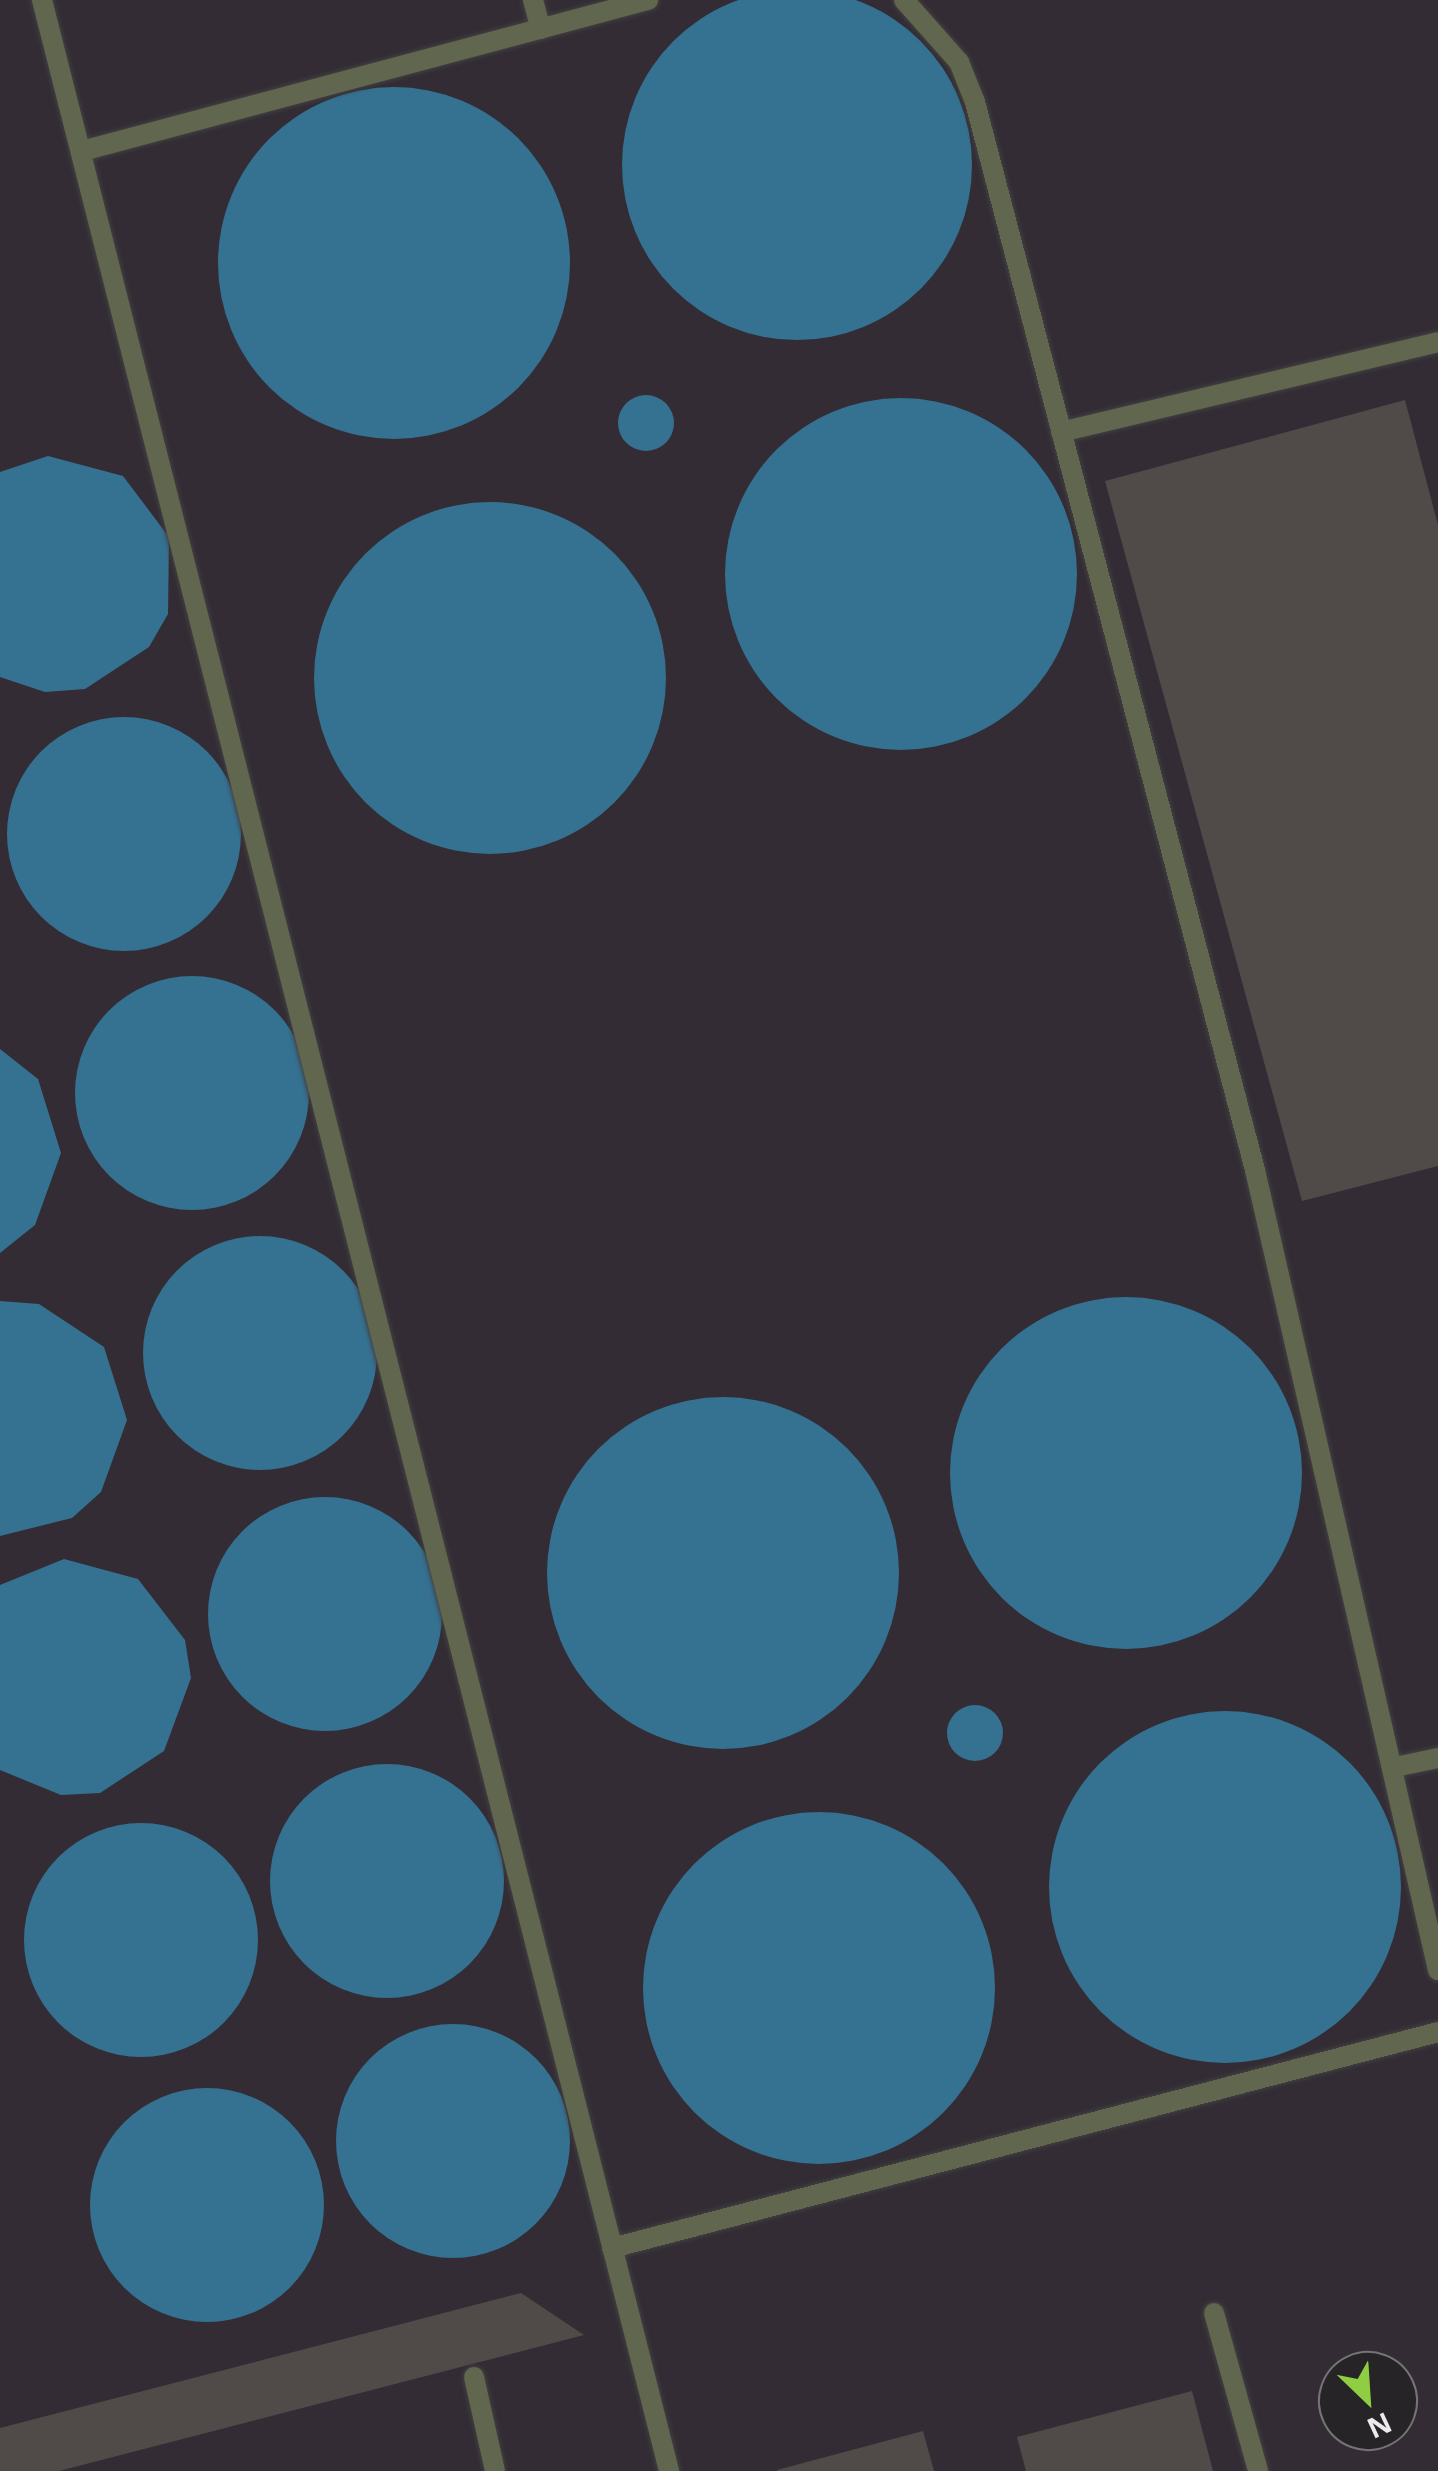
<!DOCTYPE html>
<html>
<head>
<meta charset="utf-8">
<style>
	body { margin:0 }
	#map { position:relative; width:1438px; height:2471px; overflow:hidden; background:#272427; font-family:"Open Sans",sans-serif }
	div>[style] { position:absolute }
	[style*='--x'] { left:calc(var(--x)*1px); top:calc(var(--y)*1px); width:calc(var(--w)*1px); rotate:calc(var(--a)*1deg) }
	.built>* { inset:0; background:#332c34 }
	.water>* { inset:0; background:#357292 }
	.round { border-radius:50% }
	.building>* { inset:0; background:#504b49 }
	.roads { filter:drop-shadow(0 0 2px #434043) drop-shadow(0 0 2px #434043) }
	.service>* { height:20px; margin:-10px; padding:0 10px; transform-origin:10px; border-radius:10px; background:#61664e }
	span { translate:-50% -50%; white-space:nowrap; text-align:center; line-height:1.15; -webkit-text-stroke:8px #272427; paint-order:stroke }
	.north { position:absolute; left:1318px; top:2351px; width:100px; height:100px; box-sizing:border-box; background:#272427; border:2px solid #767376; border-radius:50%; rotate:155deg; font-size:28px; font-weight:700; line-height:40px; text-align:center; color:#eceaec }
	.north::after { content:''; display:block; margin:auto; width:35px; height:45px; background:#8fcd42; clip-path:polygon(50% 0,100% 100%,50% 72%,0 100%) }
</style>
</head>
<body>
<div id="map">
	<div class="built">
		<i style="clip-path:polygon(evenodd,0 0,1438px 0,1438px 2471px,0 2471px,0 0,1338px 2371px,1398px 2371px,1398px 2431px,1338px 2431px,1338px 2371px)"></i>
	</div>
	<div class="water">
		<i class="round" style="left:622px;top:-10px;width:350px;height:350px"></i>
		<i class="round" style="left:218px;top:87px;width:352px;height:352px"></i>
		<i class="round" style="left:618px;top:395px;width:56px;height:56px"></i>
		<i class="round" style="left:725px;top:398px;width:352px;height:352px"></i>
		<i style="clip-path:polygon(48px 456px,123px 476px,169px 537px,168px 614px,149px 647px,85px 689px,45px 692px,0 677px,0 472px)"></i>
		<i class="round" style="left:314px;top:502px;width:352px;height:352px"></i>
		<i class="round" style="left:7px;top:717px;width:234px;height:234px"></i>
		<i class="round" style="left:75px;top:976px;width:234px;height:234px"></i>
		<i style="clip-path:polygon(0 1049px,38px 1079px,61px 1153px,35px 1225px,0 1253px)"></i>
		<i class="round" style="left:143px;top:1236px;width:234px;height:234px"></i>
		<i class="round" style="left:950px;top:1297px;width:352px;height:352px"></i>
		<i style="clip-path:polygon(0 1301px,39px 1304px,104px 1347px,127px 1420px,101px 1492px,72px 1518px,0 1536px)"></i>
		<i class="round" style="left:547px;top:1397px;width:352px;height:352px"></i>
		<i class="round" style="left:208px;top:1497px;width:234px;height:234px"></i>
		<i style="clip-path:polygon(64px 1559px,138px 1579px,185px 1640px,191px 1678px,164px 1751px,100px 1793px,61px 1795px,0 1770px,0 1585px)"></i>
		<i class="round" style="left:947px;top:1705px;width:56px;height:56px"></i>
		<i class="round" style="left:1049px;top:1711px;width:352px;height:352px"></i>
		<i class="round" style="left:270px;top:1764px;width:234px;height:234px"></i>
		<i class="round" style="left:643px;top:1812px;width:352px;height:352px"></i>
		<i class="round" style="left:24px;top:1823px;width:234px;height:234px"></i>
		<i class="round" style="left:336px;top:2024px;width:234px;height:234px"></i>
		<i class="round" style="left:90px;top:2088px;width:234px;height:234px"></i>
	</div>
	<div class="building">
		<i style="clip-path:polygon(1405px 400px,1438px 525px,1438px 1166px,1302px 1201px,1105px 481px)"></i>
		<i style="clip-path:polygon(521px 2293px,584px 2335px,59px 2471px,0 2471px,0 2428px)"></i>
		<i style="clip-path:polygon(1192px 2391px,1213px 2471px,1026px 2471px,1017px 2437px)"></i>
		<i style="clip-path:polygon(923px 2431px,934px 2471px,777px 2471px,777px 2470px)"></i>
	</div>
	<div class="roads">
		<div class="service">
			<i style="--x:42;--y:0;--w:2549;--a:75.76"></i>
			<i style="--x:533;--y:0;--w:30;--a:75"></i>
			<i style="--x:904;--y:0;--w:83;--a:48.4"></i>
			<i style="--x:959;--y:62;--w:43;--a:68.2"></i>
			<i style="--x:975;--y:102;--w:1104;--a:75.31"></i>
			<i style="--x:1255;--y:1170;--w:821;--a:77.12"></i>
			<i style="--x:82;--y:151;--w:586;--a:-14.94"></i>
			<i style="--x:1061;--y:432;--w:388;--a:-13.4"></i>
			<i style="--x:1395;--y:1767;--w:44;--a:-11.8"></i>
			<i style="--x:612;--y:2248;--w:854;--a:-14.65"></i>
			<i style="--x:1214;--y:2313;--w:164;--a:74.4"></i>
			<i style="--x:474;--y:2377;--w:96;--a:77.4"></i>
		</div>
	</div>
	<div class="north">N</div>
</div>
</body>
</html>
